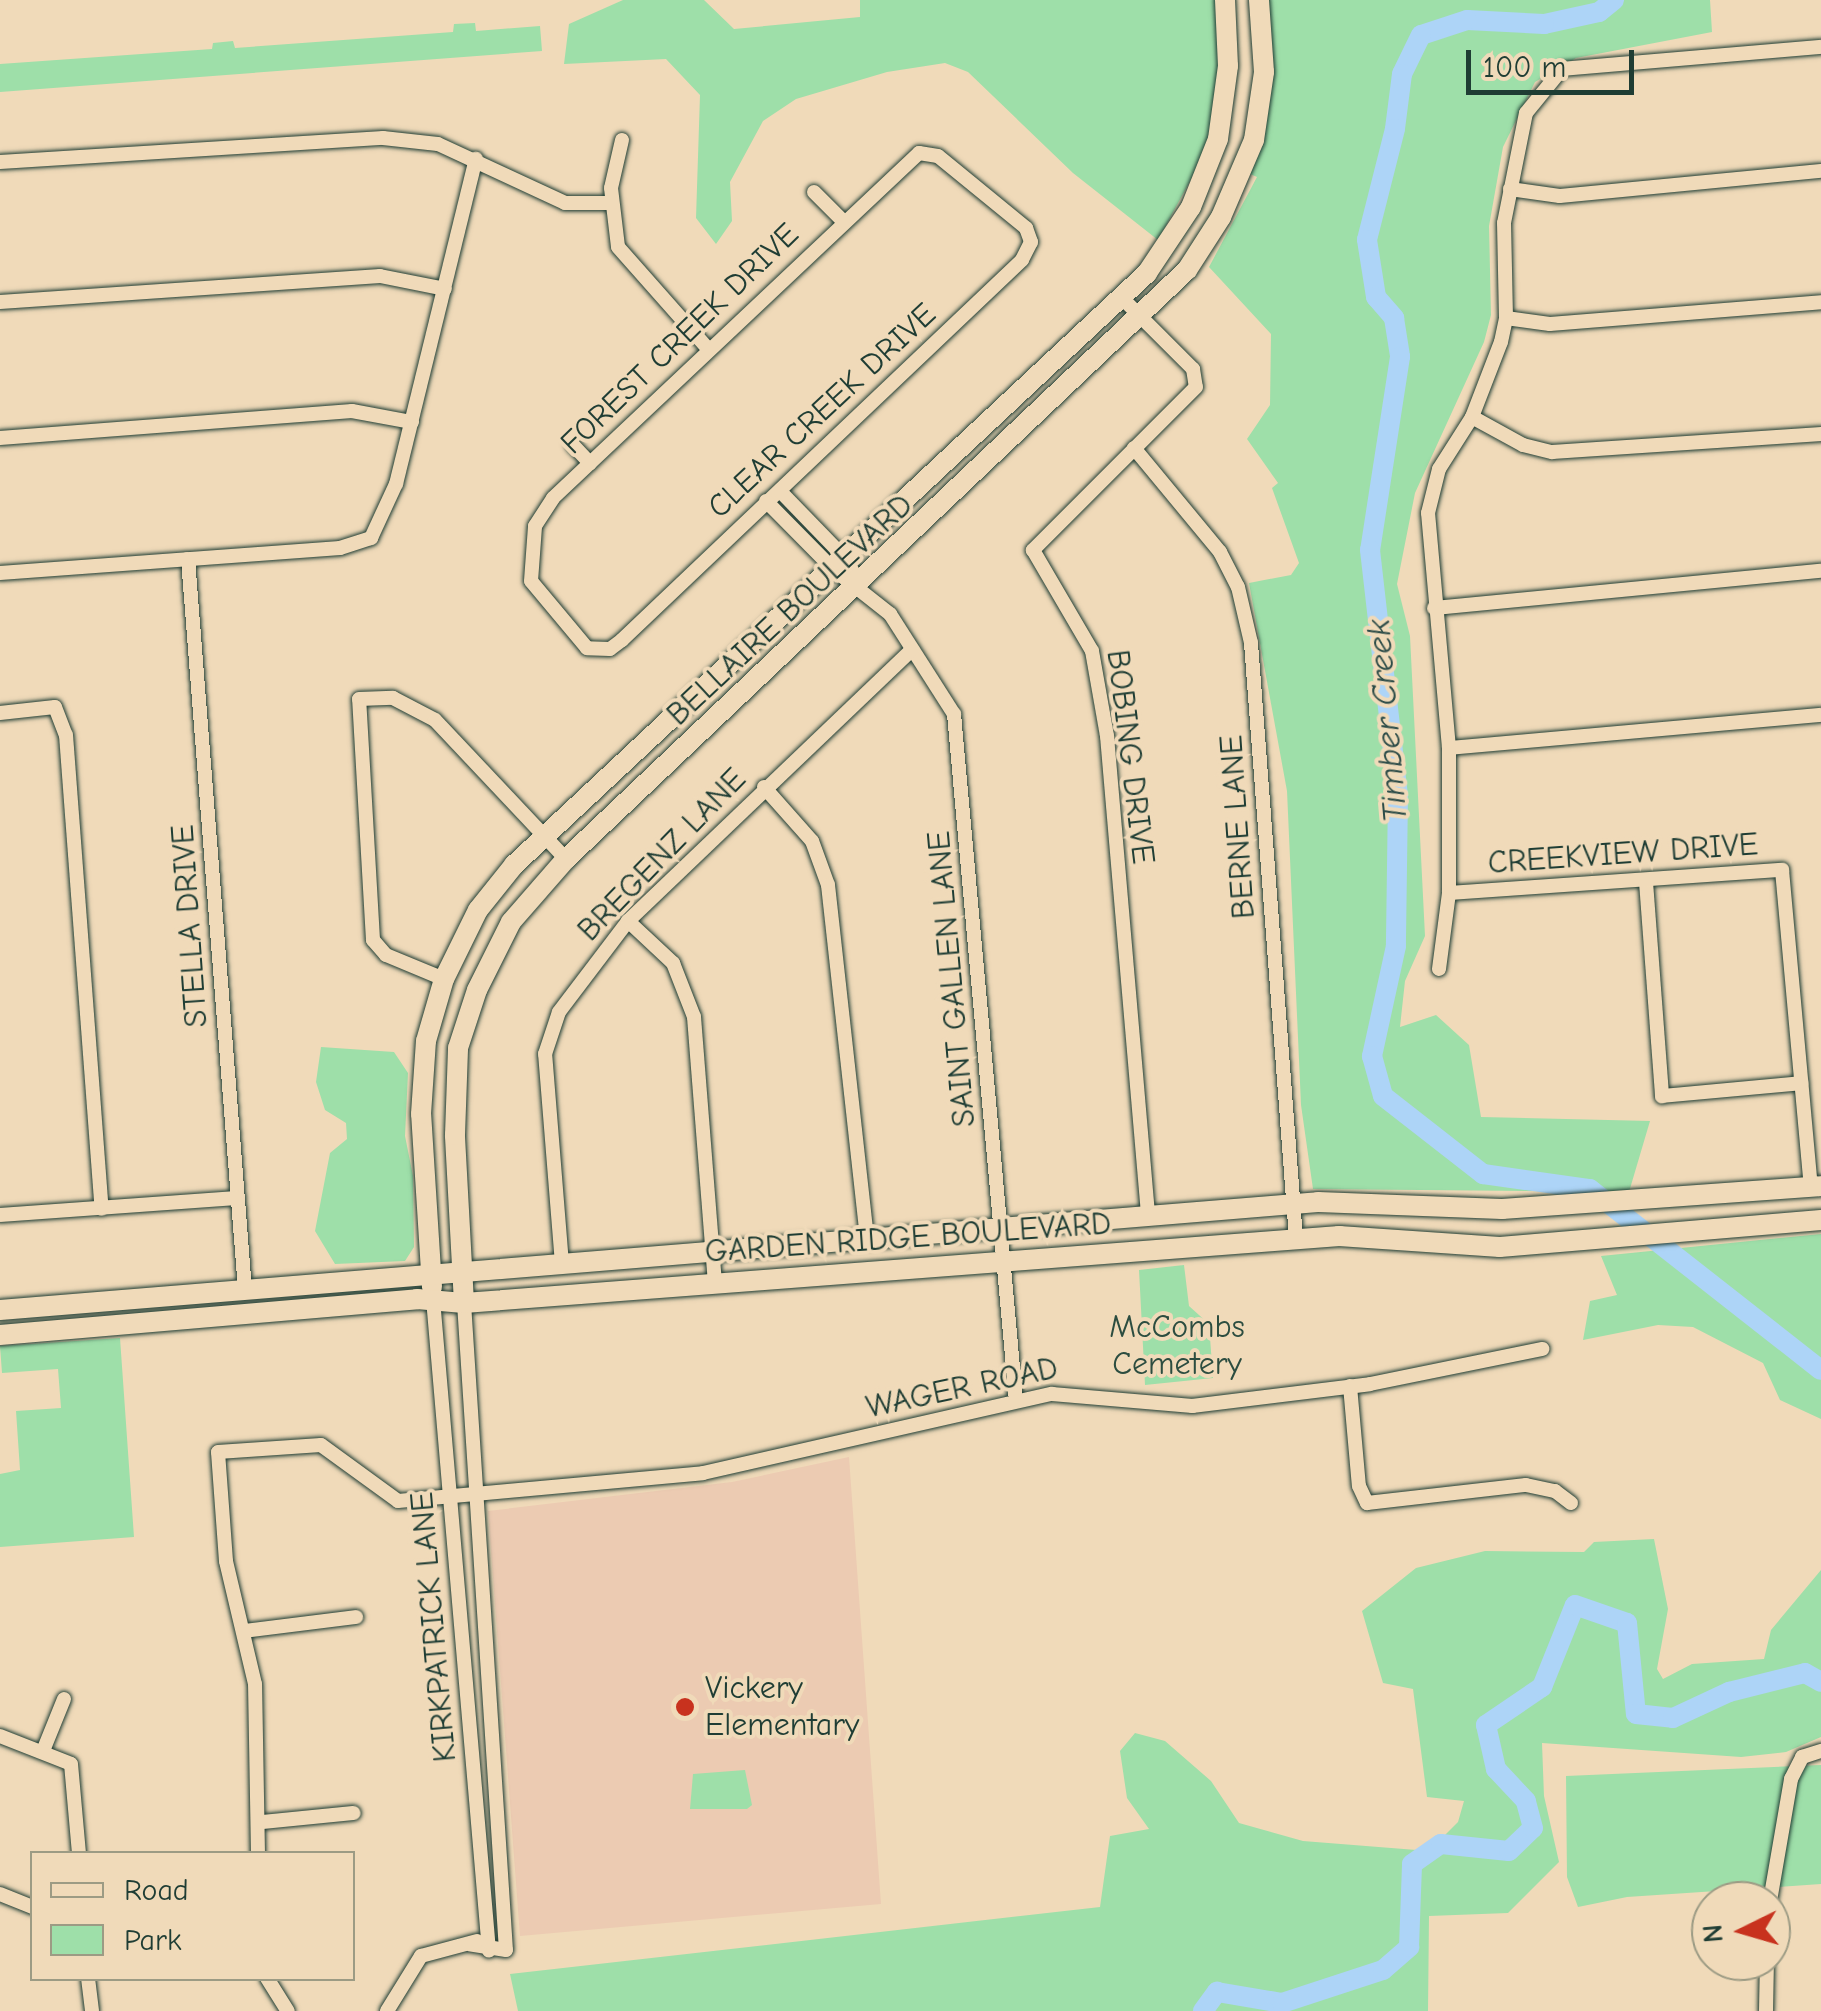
<!DOCTYPE html>
<html>
<head>
<meta charset="utf-8">
<style>
	body { margin:0 }
	#map { position:relative; width:1821px; height:2011px; overflow:hidden; background:#f0dab9; font-family:"Comic Neue",sans-serif }
	div>[style] { position:absolute }
	[style*='--x'] { left:calc(var(--x)*1px); top:calc(var(--y)*1px); width:calc(var(--w)*1px); rotate:calc(var(--a)*1deg) }
	.built>* { inset:0; background:#eccbb2 }
	.green>* { inset:0; background:#9edfa9 }
	.river>* { height:20px; margin:-10px; padding:0 10px; transform-origin:10px; border-radius:10px; background:#add4f7 }
	.roads { filter:drop-shadow(0 0 2px #1f3d34) drop-shadow(0 0 2px #1f3d34) }
	.minor>* { height:14px; margin:-7px; padding:0 7px; transform-origin:7px; border-radius:7px; background:#f0dab9 }
	.secondary>* { height:20px; margin:-10px; padding:0 10px; transform-origin:10px; border-radius:10px; background:#f0dab9 }
	.dots>* { width:28px; height:28px; translate:-50% -50%; box-sizing:border-box; border:5px solid #f0dab9; border-radius:50% }
	span { translate:-50% -50%; white-space:nowrap; text-align:center; line-height:1.15; -webkit-text-stroke:8px #f0dab9; paint-order:stroke }
	.street-label { font-size:32px; color:#1f3d34 }
	.park-label { font-size:32px; color:#2c4d40 }
	.poi-label { font-size:32px; color:#1f3d34 }
	.left { translate:0 -50%; text-align:left }
	.water-label { font-size:35px; color:#2d4c48; font-style:italic }
	.legend { position:absolute; left:30px; top:1851px; width:325px; height:130px; box-sizing:border-box; background:#f0dab9; border:2px solid #9c9b84; margin:0; padding:12px 18px; list-style:none; font-size:30px; color:#1f3d34 }
	.legend li { display:flex; align-items:center; gap:20px; height:50px }
	.legend b { width:50px; border:2px solid #9c9b84 }
	.north { position:absolute; left:1691px; top:1881px; width:100px; height:100px; box-sizing:border-box; background:#f0dab9; border:2px solid #9c9b84; border-radius:50%; rotate:265deg; font-size:28px; font-weight:700; line-height:40px; text-align:center; color:#1f3d34 }
	.north::after { content:''; display:block; margin:auto; width:35px; height:45px; background:#c8321e; clip-path:polygon(50% 0,100% 100%,50% 72%,0 100%) }
	.scale { position:absolute; left:1466px; top:50px; width:168px; height:45px; box-sizing:border-box; border:5px solid #1f3d34; border-top:0; padding-left:12px; font-size:30px; line-height:35px; white-space:nowrap; color:#1f3d34; -webkit-text-stroke:8px #f0dab9; paint-order:stroke }
</style>
</head>
<body>
<div id="map">
	<div class="built">
		<i style="clip-path:polygon(849px 1457px,881px 1904px,520px 1936px,488px 1511px,732px 1482px)"></i>
	</div>
	<div class="green">
		<i style="clip-path:polygon(623px 0,704px 0,734px 29px,860px 17px,860px 0,1216px 0,1221px 69px,1209px 146px,1158px 240px,1073px 173px,968px 72px,945px 63px,887px 72px,796px 99px,763px 121px,730px 182px,732px 221px,716px 244px,696px 218px,700px 95px,666px 59px,564px 64px,569px 24px)"></i>
		<i style="clip-path:polygon(1265px 0,1710px 0,1712px 32px,1576px 58px,1535px 82px,1503px 147px,1489px 226px,1491px 315px,1484px 342px,1415px 493px,1397px 584px,1410px 636px,1425px 936px,1405px 981px,1400px 1027px,1436px 1015px,1469px 1045px,1481px 1117px,1650px 1121px,1629px 1192px,1313px 1189px,1301px 1105px,1287px 791px,1249px 583px,1291px 575px,1299px 563px,1272px 488px,1278px 483px,1247px 439px,1270px 405px,1271px 334px,1209px 267px,1257px 177px,1248px 173px)"></i>
		<i style="clip-path:polygon(475px 23px,476px 31px,540px 26px,542px 51px,0 92px,0 64px,212px 49px,213px 43px,233px 41px,235px 48px,453px 32px,454px 24px)"></i>
		<i style="clip-path:polygon(321px 1047px,394px 1052px,408px 1073px,405px 1136px,413px 1176px,414px 1247px,405px 1261px,335px 1264px,315px 1231px,330px 1153px,347px 1139px,346px 1123px,325px 1110px,316px 1082px)"></i>
		<i style="clip-path:polygon(1821px 1234px,1821px 1419px,1780px 1400px,1763px 1363px,1693px 1327px,1658px 1325px,1583px 1340px,1590px 1301px,1617px 1295px,1601px 1256px)"></i>
		<i style="clip-path:polygon(1184px 1265px,1189px 1306px,1209px 1324px,1213px 1378px,1145px 1385px,1139px 1270px)"></i>
		<i style="clip-path:polygon(120px 1338px,134px 1537px,0 1547px,0 1474px,20px 1470px,16px 1411px,61px 1408px,58px 1369px,2px 1373px,0 1346px)"></i>
		<i style="clip-path:polygon(1654px 1539px,1668px 1609px,1657px 1669px,1663px 1679px,1692px 1664px,1764px 1659px,1771px 1630px,1821px 1570px,1821px 1737px,1786px 1752px,1741px 1757px,1542px 1743px,1544px 1796px,1559px 1862px,1508px 1913px,1429px 1916px,1428px 2011px,518px 2011px,510px 1974px,1100px 1907px,1110px 1836px,1149px 1829px,1127px 1798px,1120px 1751px,1135px 1733px,1165px 1741px,1211px 1781px,1239px 1823px,1303px 1841px,1429px 1851px,1458px 1822px,1464px 1801px,1427px 1797px,1413px 1689px,1383px 1683px,1362px 1611px,1416px 1568px,1485px 1551px,1584px 1552px,1594px 1542px)"></i>
		<i style="clip-path:polygon(1821px 1765px,1821px 1884px,1627px 1897px,1578px 1907px,1567px 1877px,1566px 1776px)"></i>
		<i style="clip-path:polygon(745px 1770px,752px 1805px,747px 1809px,690px 1809px,693px 1774px)"></i>
	</div>
	<div class="river">
		<i style="--x:1614;--y:0;--w:19;--a:141"></i>
		<i style="--x:1599;--y:12;--w:56;--a:167.7"></i>
		<i style="--x:1544;--y:24;--w:77;--a:-177"></i>
		<i style="--x:1467;--y:20;--w:48;--a:161.9"></i>
		<i style="--x:1421;--y:35;--w:43;--a:116"></i>
		<i style="--x:1402;--y:74;--w:55;--a:97.3"></i>
		<i style="--x:1395;--y:129;--w:114;--a:104.2"></i>
		<i style="--x:1367;--y:240;--w:58;--a:81"></i>
		<i style="--x:1376;--y:297;--w:28;--a:49"></i>
		<i style="--x:1394;--y:318;--w:39;--a:81"></i>
		<i style="--x:1400;--y:357;--w:195;--a:98.8"></i>
		<i style="--x:1370;--y:550;--w:247;--a:83.5"></i>
		<i style="--x:1398;--y:795;--w:151;--a:90.8"></i>
		<i style="--x:1396;--y:946;--w:113;--a:102.3"></i>
		<i style="--x:1372;--y:1056;--w:41;--a:74.6"></i>
		<i style="--x:1383;--y:1096;--w:127;--a:38"></i>
		<i style="--x:1483;--y:1174;--w:108;--a:8"></i>
		<i style="--x:1590;--y:1189;--w:293;--a:38.1"></i>
		<i style="--x:1203;--y:2011;--w:24;--a:-54"></i>
		<i style="--x:1217;--y:1992;--w:66;--a:9.6"></i>
		<i style="--x:1282;--y:2003;--w:106;--a:-18.1"></i>
		<i style="--x:1383;--y:1970;--w:35;--a:-41"></i>
		<i style="--x:1409;--y:1947;--w:83;--a:-87.9"></i>
		<i style="--x:1412;--y:1864;--w:35;--a:-35"></i>
		<i style="--x:1441;--y:1844;--w:68;--a:5.9"></i>
		<i style="--x:1509;--y:1851;--w:33;--a:-44"></i>
		<i style="--x:1533;--y:1828;--w:28;--a:-105"></i>
		<i style="--x:1526;--y:1801;--w:44;--a:-133.2"></i>
		<i style="--x:1496;--y:1769;--w:45;--a:-102.8"></i>
		<i style="--x:1486;--y:1725;--w:68;--a:-34.2"></i>
		<i style="--x:1542;--y:1687;--w:88;--a:-68.1"></i>
		<i style="--x:1575;--y:1605;--w:55;--a:19.1"></i>
		<i style="--x:1627;--y:1623;--w:91;--a:84.4"></i>
		<i style="--x:1636;--y:1714;--w:37;--a:6"></i>
		<i style="--x:1673;--y:1718;--w:62;--a:-24.9"></i>
		<i style="--x:1729;--y:1692;--w:78;--a:-14"></i>
		<i style="--x:1805;--y:1673;--w:18;--a:29"></i>
	</div>
	<div class="roads">
		<div class="minor">
			<i style="--x:622;--y:140;--w:49;--a:102.9"></i>
			<i style="--x:611;--y:188;--w:59;--a:83.2"></i>
			<i style="--x:618;--y:247;--w:137;--a:48.5"></i>
			<i style="--x:919;--y:153;--w:19;--a:9"></i>
			<i style="--x:938;--y:156;--w:114;--a:39.3"></i>
			<i style="--x:1026;--y:228;--w:15;--a:70"></i>
			<i style="--x:1031;--y:242;--w:20;--a:117"></i>
			<i style="--x:1022;--y:260;--w:552;--a:136.47"></i>
			<i style="--x:622;--y:640;--w:15;--a:143"></i>
			<i style="--x:610;--y:649;--w:23;--a:-178"></i>
			<i style="--x:587;--y:648;--w:87;--a:-129.9"></i>
			<i style="--x:531;--y:581;--w:55;--a:-85.8"></i>
			<i style="--x:535;--y:526;--w:33;--a:-57"></i>
			<i style="--x:553;--y:498;--w:503;--a:-43.31"></i>
			<i style="--x:0;--y:162;--w:384;--a:-3.6"></i>
			<i style="--x:383;--y:138;--w:55;--a:6.2"></i>
			<i style="--x:438;--y:144;--w:140;--a:24.9"></i>
			<i style="--x:565;--y:203;--w:47;--a:0"></i>
			<i style="--x:1510;--y:189;--w:50;--a:8"></i>
			<i style="--x:1560;--y:196;--w:262;--a:-5.5"></i>
			<i style="--x:814;--y:192;--w:41;--a:45"></i>
			<i style="--x:1121;--y:297;--w:102;--a:45"></i>
			<i style="--x:1193;--y:369;--w:18;--a:81"></i>
			<i style="--x:1196;--y:387;--w:231;--a:135"></i>
			<i style="--x:1033;--y:550;--w:117;--a:59.7"></i>
			<i style="--x:1092;--y:651;--w:86;--a:80"></i>
			<i style="--x:1107;--y:736;--w:483;--a:85.1"></i>
			<i style="--x:0;--y:302;--w:381;--a:-3.9"></i>
			<i style="--x:380;--y:276;--w:66;--a:11.3"></i>
			<i style="--x:1506;--y:318;--w:44;--a:7.8"></i>
			<i style="--x:1550;--y:324;--w:272;--a:-4.6"></i>
			<i style="--x:1472;--y:417;--w:58;--a:28.8"></i>
			<i style="--x:1523;--y:445;--w:30;--a:14"></i>
			<i style="--x:1552;--y:452;--w:270;--a:-3.8"></i>
			<i style="--x:0;--y:438;--w:353;--a:-4.4"></i>
			<i style="--x:352;--y:411;--w:61;--a:10.4"></i>
			<i style="--x:573;--y:445;--w:25;--a:47"></i>
			<i style="--x:1134;--y:448;--w:135;--a:50.4"></i>
			<i style="--x:1220;--y:552;--w:39;--a:63"></i>
			<i style="--x:1238;--y:587;--w:57;--a:76.9"></i>
			<i style="--x:1251;--y:643;--w:598;--a:85.68"></i>
			<i style="--x:780;--y:491;--w:93;--a:45.9"></i>
			<i style="--x:845;--y:558;--w:30;--a:60"></i>
			<i style="--x:766;--y:501;--w:95;--a:45.4"></i>
			<i style="--x:833;--y:569;--w:73;--a:38.3"></i>
			<i style="--x:890;--y:614;--w:119;--a:57.4"></i>
			<i style="--x:954;--y:714;--w:689;--a:84.84"></i>
			<i style="--x:188;--y:559;--w:733;--a:85.54"></i>
			<i style="--x:0;--y:573;--w:341;--a:-4.2"></i>
			<i style="--x:340;--y:548;--w:33;--a:-18"></i>
			<i style="--x:371;--y:538;--w:60;--a:-65.2"></i>
			<i style="--x:396;--y:484;--w:335;--a:-76.2"></i>
			<i style="--x:1434;--y:608;--w:389;--a:-5.5"></i>
			<i style="--x:0;--y:713;--w:55;--a:-6.2"></i>
			<i style="--x:55;--y:707;--w:30;--a:69"></i>
			<i style="--x:66;--y:735;--w:475;--a:85.7"></i>
			<i style="--x:1449;--y:748;--w:373;--a:-5.1"></i>
			<i style="--x:764;--y:787;--w:72;--a:48.4"></i>
			<i style="--x:812;--y:841;--w:47;--a:70"></i>
			<i style="--x:828;--y:885;--w:358;--a:83.7"></i>
			<i style="--x:1646;--y:882;--w:215;--a:85.7"></i>
			<i style="--x:1662;--y:1096;--w:140;--a:-5.3"></i>
			<i style="--x:1449;--y:893;--w:334;--a:-4"></i>
			<i style="--x:1782;--y:870;--w:318;--a:84.8"></i>
			<i style="--x:628;--y:921;--w:62;--a:43"></i>
			<i style="--x:673;--y:963;--w:58;--a:68.7"></i>
			<i style="--x:694;--y:1017;--w:267;--a:85.5"></i>
			<i style="--x:1439;--y:969;--w:77;--a:-82.5"></i>
			<i style="--x:1449;--y:893;--w:145;--a:-90"></i>
			<i style="--x:1449;--y:748;--w:236;--a:-95.1"></i>
			<i style="--x:1428;--y:513;--w:45;--a:-76"></i>
			<i style="--x:1439;--y:469;--w:62;--a:-57.6"></i>
			<i style="--x:1472;--y:417;--w:80;--a:-68.9"></i>
			<i style="--x:1501;--y:342;--w:25;--a:-78"></i>
			<i style="--x:1506;--y:318;--w:95;--a:-91.2"></i>
			<i style="--x:1504;--y:223;--w:112;--a:-78.7"></i>
			<i style="--x:1526;--y:113;--w:57;--a:-50.7"></i>
			<i style="--x:1562;--y:69;--w:260;--a:-4.9"></i>
			<i style="--x:444;--y:979;--w:63;--a:-157.5"></i>
			<i style="--x:386;--y:955;--w:20;--a:-131"></i>
			<i style="--x:373;--y:940;--w:241;--a:-93.3"></i>
			<i style="--x:359;--y:699;--w:34;--a:-2"></i>
			<i style="--x:393;--y:698;--w:47;--a:27.6"></i>
			<i style="--x:435;--y:720;--w:191;--a:46.7"></i>
			<i style="--x:0;--y:1215;--w:237;--a:-4.1"></i>
			<i style="--x:562;--y:1264;--w:211;--a:-94.6"></i>
			<i style="--x:545;--y:1054;--w:44;--a:-71.6"></i>
			<i style="--x:559;--y:1012;--w:114;--a:-52.8"></i>
			<i style="--x:628;--y:921;--w:393;--a:-43.7"></i>
			<i style="--x:433;--y:1299;--w:654;--a:85.09"></i>
			<i style="--x:464;--y:1303;--w:648;--a:86.29"></i>
			<i style="--x:506;--y:1950;--w:37;--a:-171"></i>
			<i style="--x:1350;--y:1386;--w:100;--a:84.9"></i>
			<i style="--x:1359;--y:1486;--w:19;--a:65"></i>
			<i style="--x:1367;--y:1503;--w:160;--a:-6.5"></i>
			<i style="--x:1526;--y:1485;--w:30;--a:12"></i>
			<i style="--x:1555;--y:1491;--w:20;--a:37"></i>
			<i style="--x:244;--y:1631;--w:113;--a:-7.1"></i>
			<i style="--x:0;--y:1736;--w:76;--a:21.5"></i>
			<i style="--x:71;--y:1764;--w:90;--a:84.9"></i>
			<i style="--x:43;--y:1751;--w:56;--a:-68"></i>
			<i style="--x:262;--y:1822;--w:92;--a:-5.6"></i>
			<i style="--x:258;--y:1854;--w:170;--a:-91"></i>
			<i style="--x:255;--y:1684;--w:126;--a:-103.3"></i>
			<i style="--x:226;--y:1561;--w:109;--a:-94.2"></i>
			<i style="--x:218;--y:1452;--w:103;--a:-3.9"></i>
			<i style="--x:321;--y:1445;--w:95;--a:36"></i>
			<i style="--x:398;--y:1501;--w:306;--a:-5.2"></i>
			<i style="--x:703;--y:1473;--w:358;--a:-12.8"></i>
			<i style="--x:1052;--y:1394;--w:141;--a:4.9"></i>
			<i style="--x:1192;--y:1406;--w:179;--a:-7"></i>
			<i style="--x:1370;--y:1384;--w:176;--a:-11.5"></i>
			<i style="--x:0;--y:1894;--w:35;--a:22"></i>
			<i style="--x:1770;--y:1901;--w:124;--a:-80.2"></i>
			<i style="--x:1791;--y:1779;--w:25;--a:-63"></i>
			<i style="--x:1802;--y:1757;--w:20;--a:-18"></i>
			<i style="--x:88;--y:1978;--w:33;--a:83"></i>
			<i style="--x:267;--y:1978;--w:39;--a:58"></i>
			<i style="--x:387;--y:2011;--w:65;--a:-58.3"></i>
			<i style="--x:421;--y:1956;--w:58;--a:-15"></i>
			<i style="--x:1766;--y:2011;--w:50;--a:-88.9"></i>
		</div>
		<div class="secondary">
			<i style="--x:432;--y:1287;--w:173;--a:-93.6"></i>
			<i style="--x:421;--y:1114;--w:73;--a:-86.1"></i>
			<i style="--x:426;--y:1041;--w:65;--a:-73.8"></i>
			<i style="--x:444;--y:979;--w:77;--a:-63.8"></i>
			<i style="--x:478;--y:910;--w:58;--a:-51.3"></i>
			<i style="--x:514;--y:865;--w:867;--a:-43.08"></i>
			<i style="--x:1147;--y:273;--w:79;--a:-56.3"></i>
			<i style="--x:1191;--y:207;--w:73;--a:-68.3"></i>
			<i style="--x:1218;--y:139;--w:74;--a:-82.2"></i>
			<i style="--x:1228;--y:66;--w:66;--a:-92.6"></i>
			<i style="--x:464;--y:1303;--w:168;--a:-93.1"></i>
			<i style="--x:455;--y:1135;--w:87;--a:-88"></i>
			<i style="--x:458;--y:1048;--w:61;--a:-71.9"></i>
			<i style="--x:477;--y:990;--w:76;--a:-63.4"></i>
			<i style="--x:511;--y:922;--w:84;--a:-48.9"></i>
			<i style="--x:566;--y:859;--w:856;--a:-43.49"></i>
			<i style="--x:1187;--y:270;--w:63;--a:-57.3"></i>
			<i style="--x:1221;--y:217;--w:84;--a:-66.8"></i>
			<i style="--x:1254;--y:140;--w:69;--a:-81.6"></i>
			<i style="--x:1264;--y:72;--w:72;--a:-94"></i>
			<i style="--x:0;--y:1310;--w:1322;--a:-4.68"></i>
			<i style="--x:1318;--y:1202;--w:184;--a:2.2"></i>
			<i style="--x:1502;--y:1209;--w:320;--a:-4.1"></i>
			<i style="--x:0;--y:1335;--w:419;--a:-4.9"></i>
			<i style="--x:417;--y:1299;--w:47;--a:4.9"></i>
			<i style="--x:464;--y:1303;--w:878;--a:-4.38"></i>
			<i style="--x:1339;--y:1236;--w:161;--a:3.9"></i>
			<i style="--x:1500;--y:1247;--w:322;--a:-4.8"></i>
		</div>
	</div>
	<div class="dots">
		<i style="left:685px;top:1707px;background:#c8321e"></i>
	</div>
	<div class="street-label">
		<span style="left:680px;top:339px;rotate:-44deg">FOREST CREEK DRIVE</span>
		<span style="left:822px;top:411px;rotate:-43deg">CLEAR CREEK DRIVE</span>
		<span style="left:790px;top:610px;rotate:-43deg">BELLAIRE BOULEVARD</span>
		<span style="left:1130px;top:757px;rotate:83deg">BOBING DRIVE</span>
		<span style="left:1238px;top:827px;rotate:-94deg">BERNE LANE</span>
		<span style="left:1623px;top:854px;rotate:-4deg">CREEKVIEW DRIVE</span>
		<span style="left:662px;top:855px;rotate:-46deg">BREGENZ LANE</span>
		<span style="left:190px;top:926px;rotate:-94deg">STELLA DRIVE</span>
		<span style="left:952px;top:979px;rotate:-95deg">SAINT GALLEN LANE</span>
		<span style="left:908px;top:1238px;rotate:-4deg">GARDEN RIDGE BOULEVARD</span>
		<span style="left:962px;top:1388px;rotate:-12deg">WAGER ROAD</span>
		<span style="left:434px;top:1627px;rotate:-95deg">KIRKPATRICK LANE</span>
	</div>
	<div class="park-label">
		<span style="left:1177px;top:1346px">McCombs<br>Cemetery</span>
	</div>
	<div class="poi-label">
		<span class="left" style="left:705px;top:1707px">Vickery<br>Elementary</span>
	</div>
	<div class="water-label">
		<span style="left:1387px;top:721px;rotate:-95deg">Timber Creek</span>
	</div>
	<ul class="legend">
	<li><b style="height:12px;background:#f0dab9"></b>Road</li>
	<li><b style="height:28px;background:#9edfa9"></b>Park</li>
	</ul>
	<div class="north">N</div>
	<div class="scale">100 m</div>
</div>
</body>
</html>
